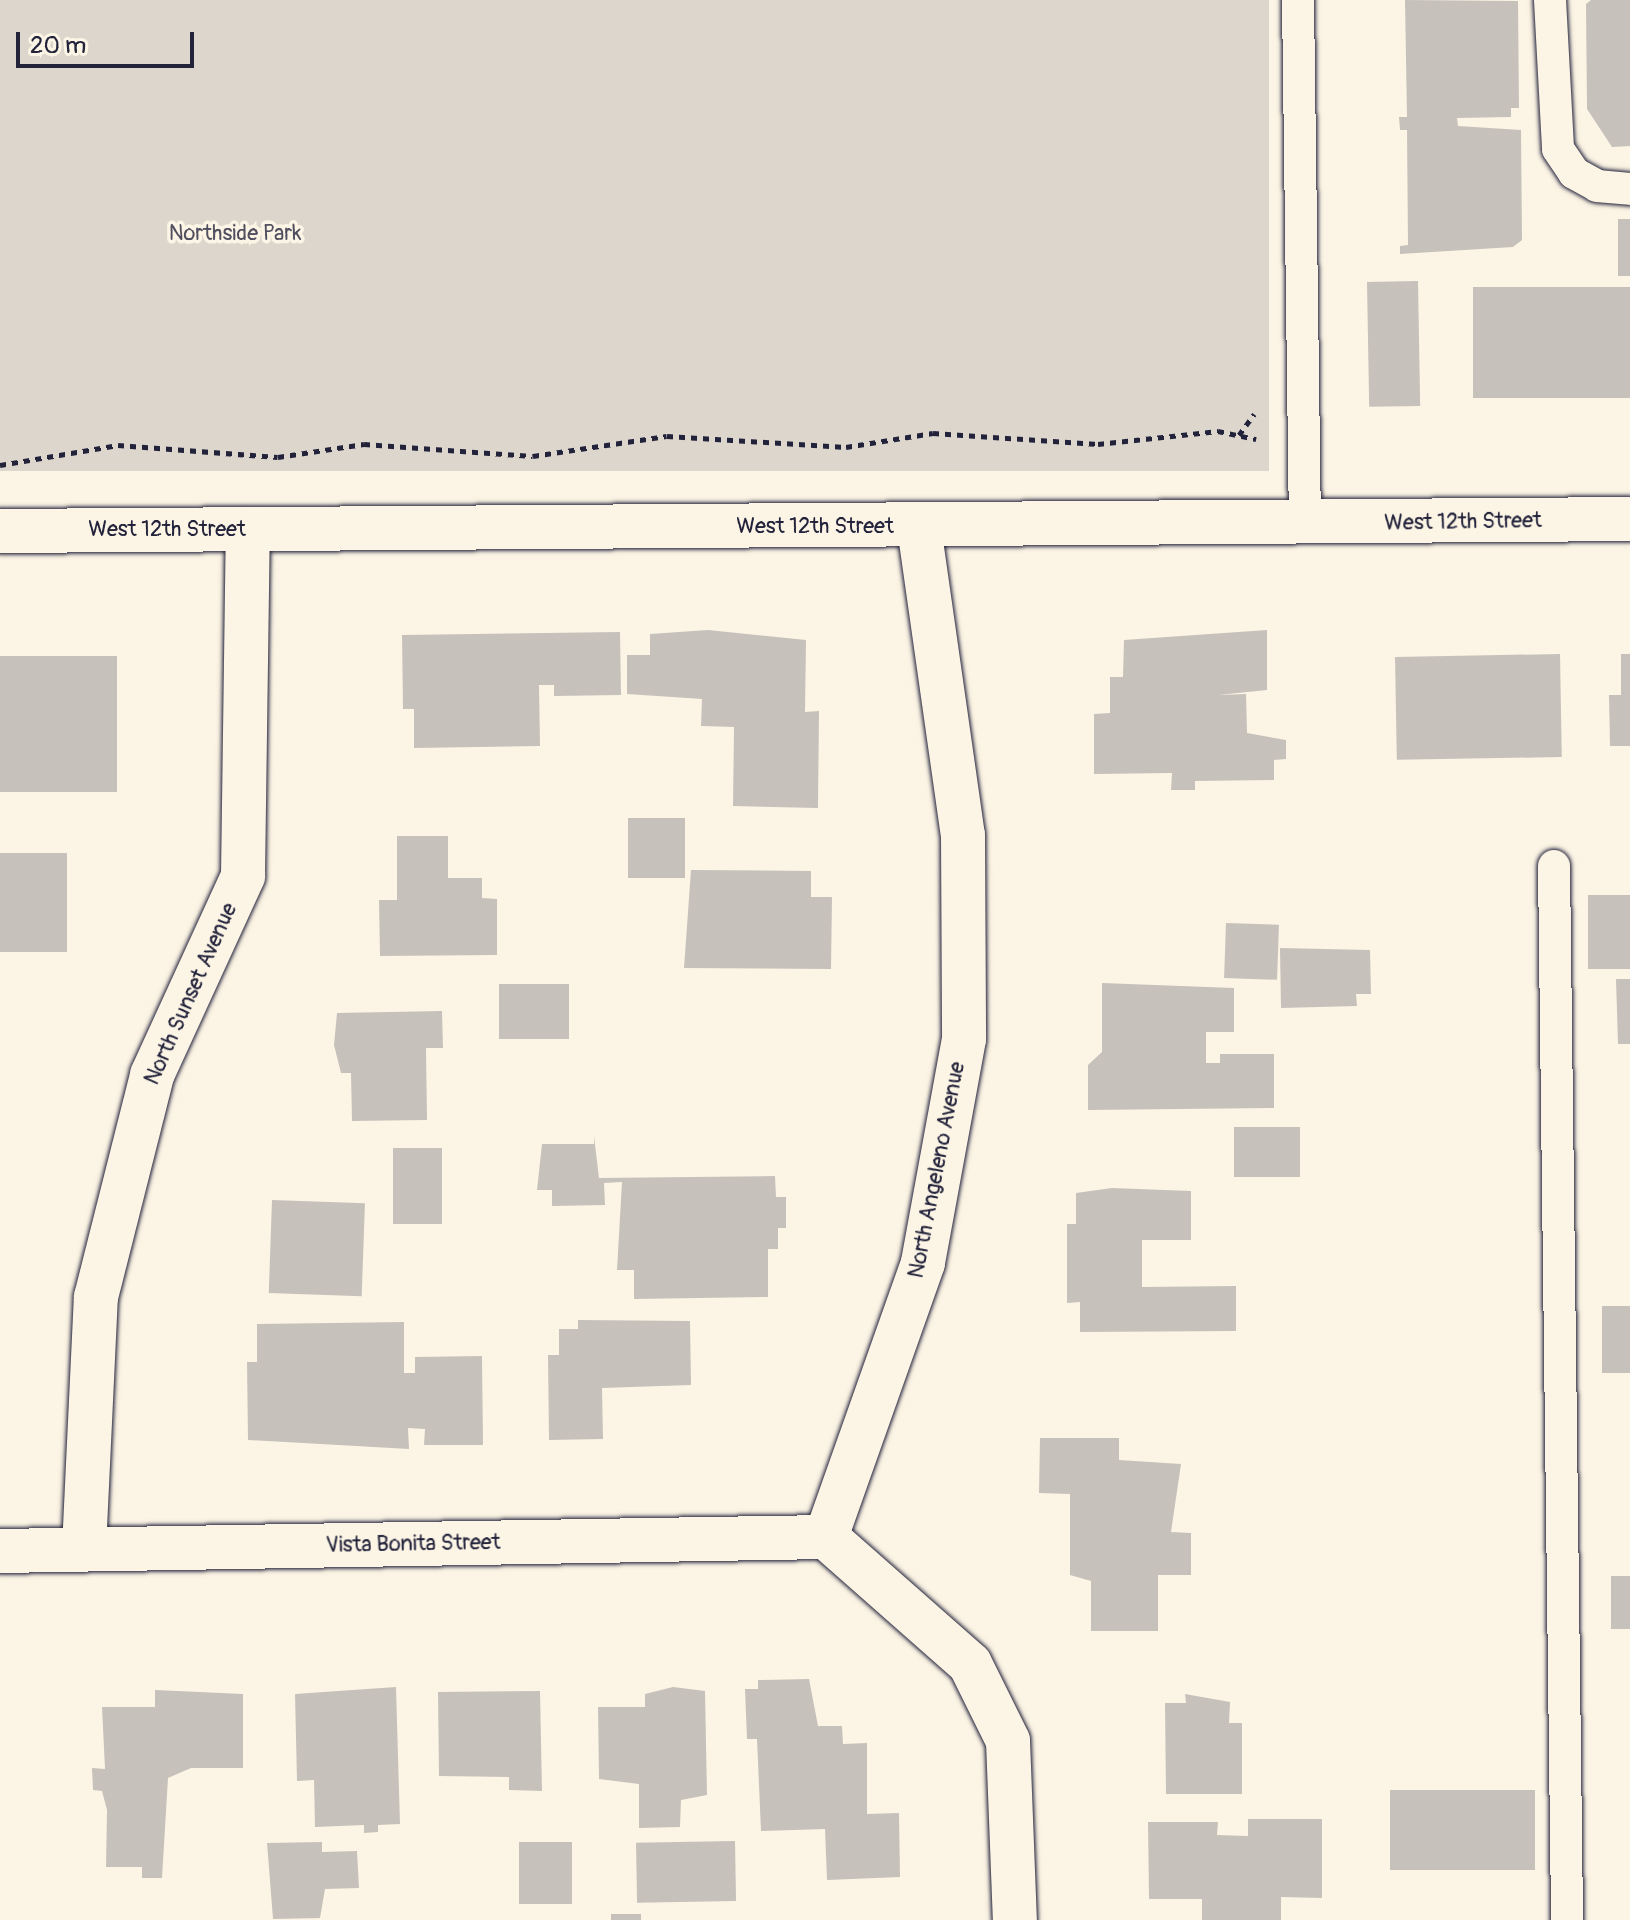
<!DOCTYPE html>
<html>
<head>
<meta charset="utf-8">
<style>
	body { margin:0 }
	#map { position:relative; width:1630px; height:1920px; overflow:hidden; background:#fcf5e5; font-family:Pangolin,sans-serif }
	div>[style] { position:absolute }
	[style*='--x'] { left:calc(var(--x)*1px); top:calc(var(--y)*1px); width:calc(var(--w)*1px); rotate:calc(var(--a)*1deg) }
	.green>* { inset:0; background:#dcd6cc; transform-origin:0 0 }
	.building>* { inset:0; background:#c6c1bb; transform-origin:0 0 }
	.path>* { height:5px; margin-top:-2.5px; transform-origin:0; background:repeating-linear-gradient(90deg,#22223b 0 6px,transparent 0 12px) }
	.roads { filter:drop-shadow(0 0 2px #22223b) drop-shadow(0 0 2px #22223b) }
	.lane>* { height:32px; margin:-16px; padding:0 16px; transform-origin:16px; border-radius:16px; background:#fcf5e5 }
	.street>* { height:44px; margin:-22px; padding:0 22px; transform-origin:22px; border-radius:22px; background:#fcf5e5 }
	span { translate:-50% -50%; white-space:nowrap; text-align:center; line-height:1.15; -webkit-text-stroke:7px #fcf5e5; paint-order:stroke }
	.park-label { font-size:22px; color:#504f5f }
	.street-label { font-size:22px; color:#22223b }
	.scale { position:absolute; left:16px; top:32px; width:178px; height:36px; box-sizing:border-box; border:4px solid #22223b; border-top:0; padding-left:10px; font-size:24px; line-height:28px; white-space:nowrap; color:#22223b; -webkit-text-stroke:6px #fcf5e5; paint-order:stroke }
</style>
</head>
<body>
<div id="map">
	<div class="green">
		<i style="left:0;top:0;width:1269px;height:471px"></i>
	</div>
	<div class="building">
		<i style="clip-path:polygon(1405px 0,1518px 1px,1519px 108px,1511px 108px,1511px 117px,1457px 118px,1458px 126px,1521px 130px,1522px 240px,1513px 247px,1400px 254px,1400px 246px,1408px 245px,1407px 130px,1400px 130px,1399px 117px,1407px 117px)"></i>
		<i style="clip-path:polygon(1591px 0,1630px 0,1630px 146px,1612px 147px,1587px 109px,1586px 4px)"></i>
		<i style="left:1618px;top:219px;width:12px;height:57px"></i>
		<i style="left:1418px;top:281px;width:125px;height:51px;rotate:89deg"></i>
		<i style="left:1630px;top:287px;width:111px;height:157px;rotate:90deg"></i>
		<i style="clip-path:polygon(708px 630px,806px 640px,805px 712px,819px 711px,818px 808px,733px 806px,734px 727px,701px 726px,702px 699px,627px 694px,627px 655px,650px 655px,650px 634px)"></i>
		<i style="clip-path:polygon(1267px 630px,1267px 690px,1218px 695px,1246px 694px,1247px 733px,1286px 740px,1286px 759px,1274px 760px,1274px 780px,1195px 781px,1195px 790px,1171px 790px,1172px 773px,1094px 774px,1094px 714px,1110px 713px,1110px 677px,1123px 677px,1124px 640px)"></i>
		<i style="clip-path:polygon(620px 632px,621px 695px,554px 696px,554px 685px,539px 685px,540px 746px,414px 748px,414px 709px,403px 709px,402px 635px)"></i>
		<i style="left:1560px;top:654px;width:103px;height:165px;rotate:89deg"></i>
		<i style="clip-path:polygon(1621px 654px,1630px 654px,1630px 746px,1610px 746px,1609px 695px,1621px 695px)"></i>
		<i style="left:0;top:656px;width:117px;height:136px"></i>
		<i style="left:628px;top:818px;width:57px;height:60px"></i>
		<i style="clip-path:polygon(397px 836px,448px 836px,448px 878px,482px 878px,482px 898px,497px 899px,497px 955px,380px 956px,379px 900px,397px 900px)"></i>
		<i style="left:0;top:853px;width:67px;height:99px"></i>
		<i style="clip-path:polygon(691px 870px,811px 871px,811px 897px,832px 897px,831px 969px,684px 968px)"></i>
		<i style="left:1588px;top:895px;width:42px;height:74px"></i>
		<i style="left:1226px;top:923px;width:53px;height:55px;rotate:2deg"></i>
		<i style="clip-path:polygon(1280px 948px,1370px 950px,1371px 994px,1356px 994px,1357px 1006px,1281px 1008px)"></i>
		<i style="clip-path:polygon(1616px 979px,1630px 979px,1630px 1044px,1618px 1044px)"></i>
		<i style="clip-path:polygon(1102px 983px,1234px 988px,1234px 1032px,1206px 1032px,1206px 1063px,1220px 1063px,1220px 1054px,1274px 1054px,1274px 1108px,1088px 1110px,1088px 1065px,1102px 1052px)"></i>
		<i style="left:499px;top:984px;width:70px;height:55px"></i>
		<i style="clip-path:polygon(442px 1011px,443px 1048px,426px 1048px,427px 1120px,352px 1121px,351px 1073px,341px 1073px,334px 1045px,337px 1013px)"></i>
		<i style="left:1300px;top:1127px;width:50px;height:66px;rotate:90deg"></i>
		<i style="clip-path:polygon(594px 1136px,599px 1178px,775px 1176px,776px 1197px,786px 1197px,786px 1228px,778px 1228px,778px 1249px,768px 1249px,768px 1297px,634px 1299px,634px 1270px,617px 1270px,622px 1182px,604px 1183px,605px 1205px,552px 1206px,552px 1190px,537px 1190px,542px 1144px,594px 1144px)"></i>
		<i style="left:393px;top:1148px;width:49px;height:76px"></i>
		<i style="clip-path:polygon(1112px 1188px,1191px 1191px,1191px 1240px,1142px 1240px,1142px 1287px,1236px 1286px,1236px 1331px,1080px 1332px,1080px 1302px,1067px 1303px,1067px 1224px,1076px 1224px,1076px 1193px)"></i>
		<i style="left:272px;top:1200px;width:93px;height:93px;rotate:2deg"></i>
		<i style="left:1630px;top:1306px;width:67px;height:28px;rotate:90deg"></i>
		<i style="clip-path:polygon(578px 1320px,690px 1321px,691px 1385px,602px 1388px,603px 1439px,549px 1440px,548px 1355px,559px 1355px,559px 1329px,578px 1329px)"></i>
		<i style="clip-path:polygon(404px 1322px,404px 1373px,415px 1373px,415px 1357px,482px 1356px,483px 1445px,424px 1445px,425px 1429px,408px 1428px,409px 1449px,248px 1440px,247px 1362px,257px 1362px,257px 1324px)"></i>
		<i style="clip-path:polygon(1040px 1438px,1119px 1438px,1119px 1460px,1181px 1464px,1171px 1532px,1191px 1533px,1191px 1575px,1158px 1575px,1158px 1631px,1091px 1631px,1091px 1581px,1070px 1575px,1070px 1494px,1039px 1493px)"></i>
		<i style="left:1611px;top:1576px;width:19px;height:53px"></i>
		<i style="clip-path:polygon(809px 1679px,818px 1726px,842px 1726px,843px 1744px,867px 1743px,867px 1814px,899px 1813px,900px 1877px,827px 1880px,825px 1829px,761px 1831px,757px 1739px,747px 1739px,745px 1689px,758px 1689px,758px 1680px)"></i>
		<i style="clip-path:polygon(396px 1687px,400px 1824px,378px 1825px,378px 1832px,364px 1833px,364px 1825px,315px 1827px,314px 1780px,297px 1781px,295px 1694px)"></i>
		<i style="clip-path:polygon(673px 1687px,705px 1691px,707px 1795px,681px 1800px,680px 1827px,639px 1828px,639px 1784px,599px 1779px,598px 1707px,645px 1707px,645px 1694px)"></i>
		<i style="clip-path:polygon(155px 1690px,243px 1694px,243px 1768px,191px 1768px,168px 1778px,162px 1878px,142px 1878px,142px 1867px,106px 1867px,107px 1810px,102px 1791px,93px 1790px,92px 1768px,105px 1769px,102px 1707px,155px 1707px)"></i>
		<i style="clip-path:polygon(540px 1691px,542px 1791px,509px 1790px,509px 1777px,439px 1776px,438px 1692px)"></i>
		<i style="clip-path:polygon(1185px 1694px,1230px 1702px,1229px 1723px,1242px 1723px,1242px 1794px,1166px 1794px,1165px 1703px,1186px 1703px)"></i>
		<i style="left:1390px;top:1790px;width:145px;height:80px"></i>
		<i style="clip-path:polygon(1248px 1819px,1322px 1819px,1322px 1898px,1281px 1897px,1281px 1920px,1202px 1920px,1202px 1899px,1149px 1899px,1148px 1822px,1218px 1822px,1217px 1835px,1248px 1836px)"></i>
		<i style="left:735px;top:1841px;width:60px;height:99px;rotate:89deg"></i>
		<i style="clip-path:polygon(322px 1842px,322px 1852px,357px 1851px,359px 1888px,325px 1889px,320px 1918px,273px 1919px,267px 1843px)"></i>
		<i style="left:572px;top:1842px;width:62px;height:53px;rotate:90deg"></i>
		<i style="left:611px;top:1914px;width:30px;height:6px"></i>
	</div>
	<div class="path">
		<i style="--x:1239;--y:435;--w:26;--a:-54"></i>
		<i style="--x:0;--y:465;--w:120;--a:-9.6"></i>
		<i style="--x:118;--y:445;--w:160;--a:4.3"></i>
		<i style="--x:278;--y:457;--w:87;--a:-8.6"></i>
		<i style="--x:364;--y:444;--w:169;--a:4.1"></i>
		<i style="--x:533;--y:456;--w:135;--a:-8.5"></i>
		<i style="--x:667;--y:436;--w:179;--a:3.5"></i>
		<i style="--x:846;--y:447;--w:88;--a:-9.1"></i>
		<i style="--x:933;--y:433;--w:165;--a:3.8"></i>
		<i style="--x:1098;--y:444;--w:121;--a:-6.2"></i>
		<i style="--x:1218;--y:431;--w:39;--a:12"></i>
	</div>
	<div class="roads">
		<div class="lane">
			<i style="--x:1298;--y:0;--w:526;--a:89.24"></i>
			<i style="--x:1550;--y:0;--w:149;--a:86.9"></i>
			<i style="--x:1558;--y:149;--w:29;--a:56"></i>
			<i style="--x:1574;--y:173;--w:26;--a:29"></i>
			<i style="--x:1597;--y:186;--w:33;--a:5"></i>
			<i style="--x:1554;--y:866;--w:1054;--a:89.29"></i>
		</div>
		<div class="street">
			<i style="--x:919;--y:527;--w:311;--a:81.9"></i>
			<i style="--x:963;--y:835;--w:204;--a:89.7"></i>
			<i style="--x:964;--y:1039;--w:228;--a:100.4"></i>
			<i style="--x:923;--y:1263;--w:291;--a:109.5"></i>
			<i style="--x:826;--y:1537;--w:192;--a:41.4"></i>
			<i style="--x:970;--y:1664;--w:86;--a:63.7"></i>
			<i style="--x:1008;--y:1741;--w:179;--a:87.8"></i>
			<i style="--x:0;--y:531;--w:1630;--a:-0.42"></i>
			<i style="--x:84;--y:1549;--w:252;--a:-87.3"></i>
			<i style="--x:96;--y:1297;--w:229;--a:-75.8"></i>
			<i style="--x:152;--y:1075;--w:219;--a:-65.4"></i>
			<i style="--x:243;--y:876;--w:347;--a:-89.2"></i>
			<i style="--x:0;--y:1551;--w:826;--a:-0.97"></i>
		</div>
	</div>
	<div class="park-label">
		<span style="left:235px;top:234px">Northside Park</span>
	</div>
	<div class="street-label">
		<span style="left:1463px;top:522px;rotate:-1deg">West 12th Street</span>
		<span style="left:815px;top:527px">West 12th Street</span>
		<span style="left:167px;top:530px">West 12th Street</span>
		<span style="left:191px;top:994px;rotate:-66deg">North Sunset Avenue</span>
		<span style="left:937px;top:1170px;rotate:-79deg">North Angeleno Avenue</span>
		<span style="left:413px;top:1544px;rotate:-1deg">Vista Bonita Street</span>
	</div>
	<div class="scale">20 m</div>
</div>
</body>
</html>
